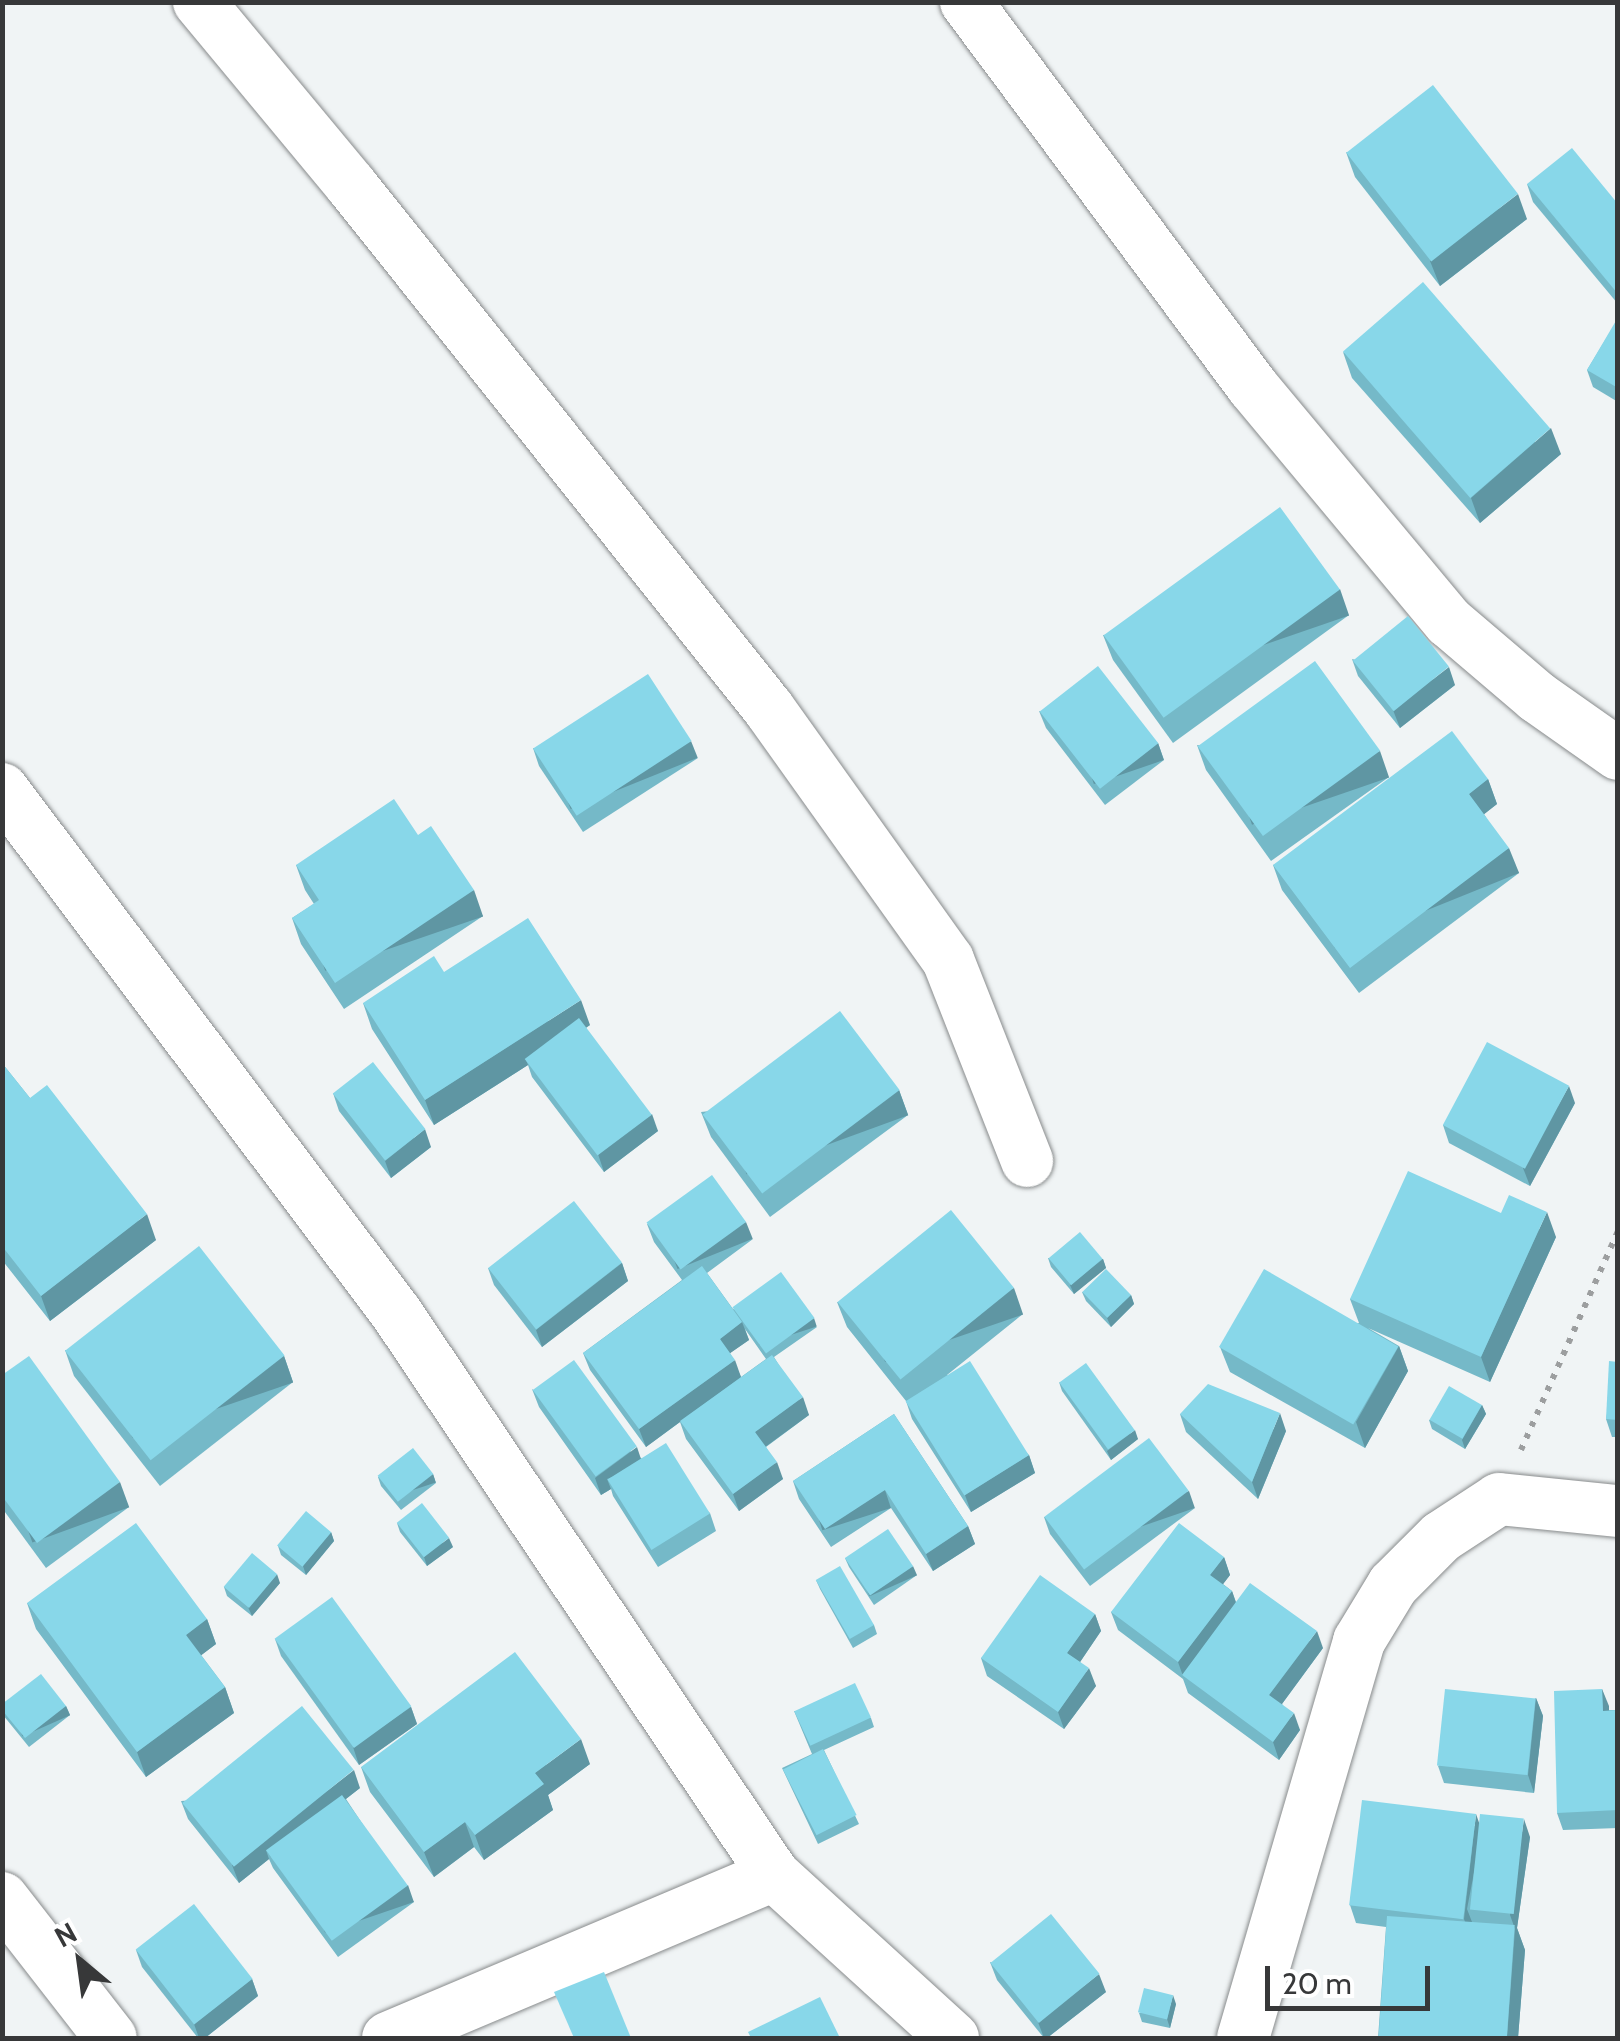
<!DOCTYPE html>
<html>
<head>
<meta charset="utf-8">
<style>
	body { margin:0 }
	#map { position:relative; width:1620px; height:2041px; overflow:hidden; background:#f0f4f5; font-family:Cabin,sans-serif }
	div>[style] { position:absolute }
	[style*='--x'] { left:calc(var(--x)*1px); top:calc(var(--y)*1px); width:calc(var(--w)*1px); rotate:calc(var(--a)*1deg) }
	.path>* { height:6px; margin-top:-3px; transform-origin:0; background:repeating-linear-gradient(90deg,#9c9e9f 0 5px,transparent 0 13px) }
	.roads { filter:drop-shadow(0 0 2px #888b8c) drop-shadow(0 0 2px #888b8c) }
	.street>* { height:52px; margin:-26px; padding:0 26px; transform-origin:26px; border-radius:26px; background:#fff }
	.wall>* { inset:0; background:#75b9c8 }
	.shaded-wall>* { inset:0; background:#5f96a3; transform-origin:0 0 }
	.building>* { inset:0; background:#88d7e9; transform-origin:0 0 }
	span { translate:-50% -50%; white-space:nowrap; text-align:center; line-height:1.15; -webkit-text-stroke:8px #fff; paint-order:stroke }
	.frame { position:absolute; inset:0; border:5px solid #373839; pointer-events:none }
	.north { position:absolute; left:30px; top:1911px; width:100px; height:100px; -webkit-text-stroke:8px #fff; paint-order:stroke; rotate:331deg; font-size:28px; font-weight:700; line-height:40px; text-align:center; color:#373839 }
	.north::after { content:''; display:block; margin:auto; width:35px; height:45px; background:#373839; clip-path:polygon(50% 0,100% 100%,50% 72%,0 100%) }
	.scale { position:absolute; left:1265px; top:1966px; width:165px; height:45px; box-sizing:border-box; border:5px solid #373839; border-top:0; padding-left:12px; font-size:30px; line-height:35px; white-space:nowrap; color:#373839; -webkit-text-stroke:8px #fff; paint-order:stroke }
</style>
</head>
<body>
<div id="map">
	<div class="path">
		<i style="--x:1521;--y:1450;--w:240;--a:-66.1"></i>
	</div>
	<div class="roads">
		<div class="street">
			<i style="--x:199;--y:2;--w:238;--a:50.3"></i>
			<i style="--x:351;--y:185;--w:670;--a:51.42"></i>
			<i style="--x:769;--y:709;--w:308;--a:54.5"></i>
			<i style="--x:948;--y:960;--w:216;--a:68.5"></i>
			<i style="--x:966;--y:2;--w:480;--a:53.3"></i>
			<i style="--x:1253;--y:387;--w:306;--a:50.2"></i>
			<i style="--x:1449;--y:622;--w:116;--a:40.4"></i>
			<i style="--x:1537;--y:697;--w:99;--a:35.1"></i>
			<i style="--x:2;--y:789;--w:657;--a:53.04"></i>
			<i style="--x:397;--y:1314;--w:676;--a:56.1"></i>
			<i style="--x:774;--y:1875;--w:242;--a:42.3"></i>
			<i style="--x:2;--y:1898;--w:177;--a:52.1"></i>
			<i style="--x:388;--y:2038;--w:419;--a:-22.9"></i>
			<i style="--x:1243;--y:2038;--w:414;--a:-73.7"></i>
			<i style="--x:1359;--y:1641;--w:66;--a:-58.7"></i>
			<i style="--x:1393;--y:1585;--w:68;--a:-45"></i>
			<i style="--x:1441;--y:1537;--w:69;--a:-33.2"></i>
			<i style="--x:1499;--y:1499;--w:120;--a:5.8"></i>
		</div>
	</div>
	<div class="wall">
		<i style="clip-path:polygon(1346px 152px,1527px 219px,1440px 286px,1355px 177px)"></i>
		<i style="clip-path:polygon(1527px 184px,1618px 204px,1618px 304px,1533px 202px)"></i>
		<i style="clip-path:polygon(1618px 319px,1618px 402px,1593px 387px,1587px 370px)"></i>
		<i style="clip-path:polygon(1343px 352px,1561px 454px,1480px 523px,1352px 378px)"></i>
		<i style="clip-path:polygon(1349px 615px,1173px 743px,1113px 660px,1103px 635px)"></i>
		<i style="clip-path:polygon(1352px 659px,1455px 685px,1400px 728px,1358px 676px)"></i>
		<i style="clip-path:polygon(1039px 711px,1158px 743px,1164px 760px,1105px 805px,1046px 728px)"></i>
		<i style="clip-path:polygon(1197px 745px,1389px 777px,1271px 861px,1206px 770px)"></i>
		<i style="clip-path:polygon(533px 748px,698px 758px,583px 832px,539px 766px)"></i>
		<i style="clip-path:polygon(1488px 779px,1497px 804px,1484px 814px,1519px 873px,1359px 993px,1282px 890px,1273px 865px)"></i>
		<i style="clip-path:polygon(418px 835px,483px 916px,344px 1009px,301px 944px,292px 918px,314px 904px,305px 890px,296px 865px)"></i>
		<i style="clip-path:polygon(363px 1003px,590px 1025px,586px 1028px,658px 1131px,604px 1172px,532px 1077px,528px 1065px,434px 1125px,372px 1029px)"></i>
		<i style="clip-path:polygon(2px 1063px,30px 1098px,156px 1240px,50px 1321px,2px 1260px)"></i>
		<i style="clip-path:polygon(899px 1090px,908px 1115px,770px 1217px,711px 1137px,701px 1112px)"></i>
		<i style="clip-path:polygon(333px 1093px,431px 1147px,391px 1178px,339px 1111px)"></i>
		<i style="clip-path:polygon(1575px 1103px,1530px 1186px,1449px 1143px,1443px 1125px)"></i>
		<i style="clip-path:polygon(1501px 1213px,1556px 1237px,1490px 1382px,1368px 1328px,1399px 1346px,1408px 1371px,1365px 1448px,1230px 1372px,1220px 1347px,1359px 1323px,1350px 1299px)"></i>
		<i style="clip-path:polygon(evenodd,647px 1224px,753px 1239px,707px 1273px,733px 1309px,817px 1327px,774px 1357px,809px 1415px,766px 1447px,783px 1479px,739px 1511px,686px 1439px,680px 1422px,646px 1447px,590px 1370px,583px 1353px,682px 1280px,654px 1242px,647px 1224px,745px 1329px,766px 1359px,741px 1377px,730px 1353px,749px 1340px,745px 1329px)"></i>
		<i style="clip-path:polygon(1048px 1258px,1103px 1259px,1106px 1268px,1074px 1294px,1051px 1267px)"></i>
		<i style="clip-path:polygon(622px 1263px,628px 1281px,542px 1347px,494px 1285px,488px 1268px)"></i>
		<i style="clip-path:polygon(1082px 1292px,1131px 1295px,1134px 1304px,1111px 1327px,1086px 1301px)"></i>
		<i style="clip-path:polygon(837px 1302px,1023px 1314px,947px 1375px,1029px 1455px,1035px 1473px,971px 1512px,912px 1419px,906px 1401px,847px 1327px)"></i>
		<i style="clip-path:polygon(65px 1350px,284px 1356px,293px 1382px,160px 1486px,74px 1376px)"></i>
		<i style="clip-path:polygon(1618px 1362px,1618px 1437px,1612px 1437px,1606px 1419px)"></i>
		<i style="clip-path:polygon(2px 1375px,129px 1507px,46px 1568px,2px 1508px)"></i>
		<i style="clip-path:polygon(1059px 1382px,1138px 1439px,1111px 1460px,1062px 1391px)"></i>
		<i style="clip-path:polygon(532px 1389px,641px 1458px,710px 1513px,716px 1531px,658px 1567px,613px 1496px,611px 1489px,601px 1495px,539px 1407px)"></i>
		<i style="clip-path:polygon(1482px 1405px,1486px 1414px,1465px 1449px,1432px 1429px,1429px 1420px)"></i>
		<i style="clip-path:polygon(894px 1414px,968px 1526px,975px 1544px,933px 1571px,891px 1508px,831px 1547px,799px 1499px,793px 1481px)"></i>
		<i style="clip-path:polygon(1180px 1414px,1286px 1431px,1258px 1499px,1186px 1432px)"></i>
		<i style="clip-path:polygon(433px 1474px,436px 1483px,401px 1510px,381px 1486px,378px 1477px)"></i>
		<i style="clip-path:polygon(1195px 1508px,1090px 1586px,1050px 1534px,1044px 1517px)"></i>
		<i style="clip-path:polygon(397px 1523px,453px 1547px,427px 1566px,400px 1532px)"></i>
		<i style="clip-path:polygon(331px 1532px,334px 1541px,306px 1575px,281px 1555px,278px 1546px)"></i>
		<i style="clip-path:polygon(1224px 1557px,1230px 1575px,1223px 1584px,1232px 1591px,1236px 1602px,1323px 1648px,1282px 1704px,1300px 1730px,1279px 1760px,1188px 1693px,1183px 1679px,1118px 1630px,1111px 1612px)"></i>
		<i style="clip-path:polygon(845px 1558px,917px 1575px,874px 1605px,849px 1567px)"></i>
		<i style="clip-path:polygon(816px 1580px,874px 1625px,877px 1634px,853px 1648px,820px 1589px)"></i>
		<i style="clip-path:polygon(280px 1583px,252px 1616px,227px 1596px,224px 1587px)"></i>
		<i style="clip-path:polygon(27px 1603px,207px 1619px,216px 1644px,201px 1655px,225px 1687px,234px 1713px,146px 1777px,36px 1629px)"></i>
		<i style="clip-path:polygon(1095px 1614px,1101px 1631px,1080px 1662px,1096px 1686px,1064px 1729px,987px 1676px,981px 1658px)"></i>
		<i style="clip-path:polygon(275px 1639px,411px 1707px,417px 1724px,359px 1765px,281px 1656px)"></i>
		<i style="clip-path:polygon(1602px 1689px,1609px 1710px,1618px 1710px,1618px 1828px,1563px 1830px,1557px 1813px)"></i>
		<i style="clip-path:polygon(1536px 1698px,1543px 1716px,1534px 1793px,1444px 1783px,1438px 1766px)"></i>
		<i style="clip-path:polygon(2px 1704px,66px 1706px,70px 1715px,29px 1747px,3px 1715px)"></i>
		<i style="clip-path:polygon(794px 1711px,871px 1718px,874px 1727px,824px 1750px,859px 1824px,818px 1844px,782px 1768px,812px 1754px)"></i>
		<i style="clip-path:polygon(590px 1764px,548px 1795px,553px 1810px,484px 1860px,474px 1847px,434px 1877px,370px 1792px,361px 1767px)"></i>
		<i style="clip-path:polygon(360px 1788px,346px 1799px,414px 1902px,338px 1957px,273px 1868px,269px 1859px,239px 1883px,188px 1819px,181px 1801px)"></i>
		<i style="clip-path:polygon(1479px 1823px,1530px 1837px,1517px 1928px,1525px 1950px,1518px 2038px,1378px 2038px,1386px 1927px,1356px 1923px,1350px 1905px)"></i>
		<i style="clip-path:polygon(136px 1950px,252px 1979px,258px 1996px,205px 2038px,198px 2038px,142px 1967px)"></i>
		<i style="clip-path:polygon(990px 1962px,1106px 1992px,1047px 2038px,1044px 2038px,997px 1980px)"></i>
		<i style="clip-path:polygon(1176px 2004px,1170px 2028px,1142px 2022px,1139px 2013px)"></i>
	</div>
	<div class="shaded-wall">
		<i style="clip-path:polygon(1518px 194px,1527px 219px,1440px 286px,1430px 261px)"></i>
		<i style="clip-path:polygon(1551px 428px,1561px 454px,1480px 523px,1471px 498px)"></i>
		<i style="left:1340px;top:589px;width:28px;height:218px;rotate:71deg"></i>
		<i style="clip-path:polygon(1449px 667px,1455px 685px,1400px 728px,1393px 710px)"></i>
		<i style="left:691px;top:741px;width:18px;height:137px;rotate:68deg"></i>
		<i style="left:1158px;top:743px;width:18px;height:74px;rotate:71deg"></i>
		<i style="left:1380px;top:751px;width:28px;height:145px;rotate:71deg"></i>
		<i style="clip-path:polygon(1488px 779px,1497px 804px,1478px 819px,1469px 794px)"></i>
		<i style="left:1509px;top:848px;width:27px;height:199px;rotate:68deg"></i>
		<i style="left:474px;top:890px;width:28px;height:167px;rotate:71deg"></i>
		<i style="clip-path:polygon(581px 1000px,590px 1025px,529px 1064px,526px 1060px,528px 1065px,434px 1125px,425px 1100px)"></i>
		<i style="clip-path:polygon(1569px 1086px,1575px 1103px,1530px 1186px,1523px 1168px)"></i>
		<i style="left:899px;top:1090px;width:27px;height:172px;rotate:70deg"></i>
		<i style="clip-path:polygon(652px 1114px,658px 1131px,604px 1172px,598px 1154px)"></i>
		<i style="clip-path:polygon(425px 1129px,431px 1147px,391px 1178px,385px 1161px)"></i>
		<i style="clip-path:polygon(1547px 1212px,1556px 1237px,1490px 1382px,1481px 1357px)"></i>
		<i style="clip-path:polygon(147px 1214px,156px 1240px,50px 1321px,41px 1296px)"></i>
		<i style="left:746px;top:1222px;width:18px;height:81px;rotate:68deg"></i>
		<i style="clip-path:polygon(1103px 1259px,1106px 1268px,1074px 1294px,1070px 1285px)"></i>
		<i style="clip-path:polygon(622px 1263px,628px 1281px,542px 1347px,536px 1330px)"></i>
		<i style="left:1014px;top:1288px;width:28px;height:146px;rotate:71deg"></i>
		<i style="clip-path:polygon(1131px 1295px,1134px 1304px,1111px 1327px,1107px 1318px)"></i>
		<i style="left:814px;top:1318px;width:9px;height:60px;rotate:72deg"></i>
		<i style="clip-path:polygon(742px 1322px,749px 1340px,726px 1356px,720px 1339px)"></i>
		<i style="clip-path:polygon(1399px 1346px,1408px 1371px,1365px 1448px,1356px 1422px)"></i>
		<i style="left:284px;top:1356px;width:28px;height:170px;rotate:71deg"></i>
		<i style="clip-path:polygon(735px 1360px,741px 1377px,646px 1447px,639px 1429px)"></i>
		<i style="clip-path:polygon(803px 1397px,809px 1415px,761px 1450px,755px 1432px)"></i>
		<i style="clip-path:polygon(1482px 1405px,1486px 1414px,1465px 1449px,1462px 1440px)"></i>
		<i style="clip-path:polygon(1280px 1413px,1286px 1431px,1258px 1499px,1252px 1482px)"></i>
		<i style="clip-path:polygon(1135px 1430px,1138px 1439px,1111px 1460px,1107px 1451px)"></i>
		<i style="clip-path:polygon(637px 1447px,643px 1465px,607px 1479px,611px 1489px,601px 1495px,595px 1478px)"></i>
		<i style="clip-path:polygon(1029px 1455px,1035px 1473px,971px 1512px,965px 1495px)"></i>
		<i style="clip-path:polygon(777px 1462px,783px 1479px,739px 1511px,733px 1494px)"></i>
		<i style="left:433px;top:1474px;width:9px;height:44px;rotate:72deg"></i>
		<i style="left:120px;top:1482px;width:27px;height:103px;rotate:70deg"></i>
		<i style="left:885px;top:1490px;width:19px;height:72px;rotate:72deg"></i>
		<i style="left:1189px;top:1491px;width:18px;height:132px;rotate:71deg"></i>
		<i style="clip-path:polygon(968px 1526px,975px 1544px,933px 1571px,926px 1554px)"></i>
		<i style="clip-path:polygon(331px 1532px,334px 1541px,306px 1575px,303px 1566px)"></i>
		<i style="clip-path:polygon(449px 1538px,453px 1547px,427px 1566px,424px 1557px)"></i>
		<i style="clip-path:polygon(1224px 1557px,1230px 1575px,1217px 1592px,1210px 1575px)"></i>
		<i style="left:913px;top:1566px;width:10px;height:52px;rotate:66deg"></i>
		<i style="clip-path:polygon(277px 1574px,280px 1583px,252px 1616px,248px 1607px)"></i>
		<i style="clip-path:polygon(1232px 1591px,1238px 1609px,1183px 1676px,1178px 1662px)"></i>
		<i style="clip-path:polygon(1095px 1614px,1101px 1631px,1074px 1671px,1067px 1653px)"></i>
		<i style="clip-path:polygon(207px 1619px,216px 1644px,195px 1660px,186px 1635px)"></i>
		<i style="clip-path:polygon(1317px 1631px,1323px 1648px,1276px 1712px,1269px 1695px)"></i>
		<i style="clip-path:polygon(1089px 1668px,1096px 1686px,1064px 1729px,1058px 1712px)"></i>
		<i style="clip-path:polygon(225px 1687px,234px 1713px,146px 1777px,137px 1752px)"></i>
		<i style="clip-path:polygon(1602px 1689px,1609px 1706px,1609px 1728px,1603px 1711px)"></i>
		<i style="clip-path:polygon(1536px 1698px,1543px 1716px,1534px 1793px,1528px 1775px)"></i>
		<i style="left:66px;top:1706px;width:10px;height:52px;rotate:66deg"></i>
		<i style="clip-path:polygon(411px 1707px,417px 1724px,359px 1765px,353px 1747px)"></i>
		<i style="clip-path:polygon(1294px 1713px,1300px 1730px,1279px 1760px,1273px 1742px)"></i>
		<i style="clip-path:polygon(581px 1739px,590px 1764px,548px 1795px,553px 1810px,484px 1860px,475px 1835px,535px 1773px)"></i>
		<i style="clip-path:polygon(354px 1770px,360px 1788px,271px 1857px,266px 1850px,269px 1859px,239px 1883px,232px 1865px)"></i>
		<i style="clip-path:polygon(1476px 1814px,1482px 1831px,1467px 1909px,1472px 1922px,1470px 1936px,1464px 1919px)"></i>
		<i style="clip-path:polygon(1524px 1819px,1530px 1837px,1517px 1928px,1525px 1950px,1518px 2038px,1507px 2038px,1515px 1929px,1510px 1915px)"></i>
		<i style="clip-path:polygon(465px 1822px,474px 1847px,434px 1877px,424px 1852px)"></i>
		<i style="left:408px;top:1885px;width:18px;height:94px;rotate:71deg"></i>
		<i style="clip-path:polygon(1099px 1974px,1106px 1992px,1047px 2038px,1044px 2038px,1038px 2022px)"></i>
		<i style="clip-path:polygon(252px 1979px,258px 1996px,205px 2038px,199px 2038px,194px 2024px)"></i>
		<i style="clip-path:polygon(1173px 1995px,1176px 2004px,1170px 2028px,1167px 2019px)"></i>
	</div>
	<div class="building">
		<i style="left:1433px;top:85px;width:138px;height:110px;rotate:52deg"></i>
		<i style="clip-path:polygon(1572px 148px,1618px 204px,1618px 294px,1527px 184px)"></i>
		<i style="left:1423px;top:282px;width:194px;height:106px;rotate:49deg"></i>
		<i style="clip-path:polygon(1617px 319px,1618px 319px,1618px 388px,1587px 370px)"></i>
		<i style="left:1280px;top:507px;width:102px;height:218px;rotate:54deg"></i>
		<i style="left:1408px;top:616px;width:65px;height:71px;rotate:51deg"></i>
		<i style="left:1315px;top:661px;width:111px;height:145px;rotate:54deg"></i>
		<i style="left:1098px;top:666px;width:98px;height:74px;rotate:52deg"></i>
		<i style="left:648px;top:674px;width:80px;height:137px;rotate:57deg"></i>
		<i style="clip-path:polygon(1452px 731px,1488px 779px,1469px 794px,1509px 848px,1350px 968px,1273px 865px)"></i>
		<i style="clip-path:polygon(394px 799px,418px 835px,431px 826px,474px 890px,335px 983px,292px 918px,319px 900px,296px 865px)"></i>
		<i style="clip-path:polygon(528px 918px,581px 1000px,425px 1100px,363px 1003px,434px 956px,444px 972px)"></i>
		<i style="left:840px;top:1011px;width:99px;height:172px;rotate:53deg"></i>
		<i style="left:579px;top:1018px;width:121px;height:68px;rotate:53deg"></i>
		<i style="left:1487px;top:1042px;width:93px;height:94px;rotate:28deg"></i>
		<i style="left:373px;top:1062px;width:85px;height:51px;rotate:52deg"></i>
		<i style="clip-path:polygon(2px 1063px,30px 1098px,47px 1085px,147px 1214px,41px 1296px,2px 1246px)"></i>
		<i style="clip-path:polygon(1408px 1171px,1501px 1213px,1509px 1195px,1547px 1212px,1481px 1357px,1350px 1299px)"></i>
		<i style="left:712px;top:1175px;width:58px;height:81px;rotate:54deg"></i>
		<i style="left:574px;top:1201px;width:78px;height:109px;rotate:52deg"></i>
		<i style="left:951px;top:1210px;width:100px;height:146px;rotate:51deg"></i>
		<i style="left:1080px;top:1232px;width:35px;height:41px;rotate:50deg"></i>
		<i style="left:199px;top:1246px;width:139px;height:170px;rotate:52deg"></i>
		<i style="clip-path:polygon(702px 1266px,742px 1322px,720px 1339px,735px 1360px,639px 1429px,583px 1353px)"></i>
		<i style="left:1106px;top:1269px;width:36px;height:33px;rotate:46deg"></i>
		<i style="left:1264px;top:1269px;width:155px;height:90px;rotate:30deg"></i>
		<i style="left:781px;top:1272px;width:57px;height:60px;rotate:54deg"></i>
		<i style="clip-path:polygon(772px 1355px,803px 1397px,755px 1432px,777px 1462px,733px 1494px,680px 1421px)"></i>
		<i style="clip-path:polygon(29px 1356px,120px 1482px,37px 1543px,2px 1496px,2px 1375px)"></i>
		<i style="left:574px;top:1360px;width:107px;height:51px;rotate:54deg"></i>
		<i style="left:970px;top:1361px;width:111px;height:76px;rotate:58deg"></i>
		<i style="clip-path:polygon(1609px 1361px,1618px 1362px,1618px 1420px,1606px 1419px)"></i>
		<i style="left:1086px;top:1363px;width:83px;height:33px;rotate:54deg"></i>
		<i style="clip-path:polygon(1208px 1384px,1280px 1413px,1252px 1482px,1180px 1414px)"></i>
		<i style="left:1449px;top:1386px;width:38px;height:39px;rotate:30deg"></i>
		<i style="clip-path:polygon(894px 1414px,968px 1526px,926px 1554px,885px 1490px,825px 1529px,793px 1481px)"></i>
		<i style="left:1149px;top:1438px;width:66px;height:131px;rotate:53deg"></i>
		<i style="left:666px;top:1443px;width:83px;height:69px;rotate:58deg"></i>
		<i style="left:413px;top:1448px;width:33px;height:45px;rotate:52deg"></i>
		<i style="left:422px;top:1503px;width:44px;height:32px;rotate:52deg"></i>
		<i style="left:306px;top:1511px;width:33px;height:45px;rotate:40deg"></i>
		<i style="clip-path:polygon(136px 1523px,207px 1619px,186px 1635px,225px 1687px,137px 1752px,27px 1603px)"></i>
		<i style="clip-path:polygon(1179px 1523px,1224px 1557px,1210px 1575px,1232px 1591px,1178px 1662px,1111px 1612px)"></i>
		<i style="left:888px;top:1529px;width:45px;height:52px;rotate:56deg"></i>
		<i style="left:252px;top:1553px;width:33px;height:44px;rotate:40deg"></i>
		<i style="left:840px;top:1566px;width:68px;height:28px;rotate:60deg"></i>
		<i style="clip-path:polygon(1040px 1575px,1095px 1614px,1067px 1653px,1089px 1668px,1058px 1712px,981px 1658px)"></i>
		<i style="clip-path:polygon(1250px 1583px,1317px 1631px,1269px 1695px,1294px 1713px,1273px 1742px,1182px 1675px)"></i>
		<i style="left:332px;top:1597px;width:135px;height:71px;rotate:54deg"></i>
		<i style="clip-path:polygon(515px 1652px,581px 1739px,535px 1773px,544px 1784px,475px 1835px,465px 1822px,424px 1852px,361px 1767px)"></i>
		<i style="clip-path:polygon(41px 1674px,66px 1706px,25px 1738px,2px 1710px,2px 1704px)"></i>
		<i style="left:855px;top:1683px;width:38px;height:67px;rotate:65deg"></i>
		<i style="left:1445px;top:1689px;width:91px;height:77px;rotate:6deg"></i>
		<i style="clip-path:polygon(1602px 1689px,1603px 1711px,1618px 1710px,1618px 1810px,1557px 1813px,1554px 1691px)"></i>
		<i style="left:302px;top:1706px;width:82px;height:154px;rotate:51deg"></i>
		<i style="left:823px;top:1749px;width:74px;height:45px;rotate:63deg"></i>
		<i style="left:342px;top:1795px;width:112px;height:94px;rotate:54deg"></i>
		<i style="left:1362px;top:1800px;width:115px;height:106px;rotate:7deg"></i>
		<i style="left:1480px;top:1814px;width:44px;height:96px;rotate:6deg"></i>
		<i style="left:194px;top:1904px;width:95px;height:74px;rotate:52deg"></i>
		<i style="left:1051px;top:1914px;width:77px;height:78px;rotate:51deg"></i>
		<i style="left:1387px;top:1916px;width:128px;height:122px;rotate:4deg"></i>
		<i style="clip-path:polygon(604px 1972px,631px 2038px,574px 2038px,554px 1992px)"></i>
		<i style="left:1144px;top:1988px;width:30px;height:25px;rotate:14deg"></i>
		<i style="clip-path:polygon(820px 1997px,840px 2038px,751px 2038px,748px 2032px)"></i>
	</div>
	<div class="frame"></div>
	<div class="north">N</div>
	<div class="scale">20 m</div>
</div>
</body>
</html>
